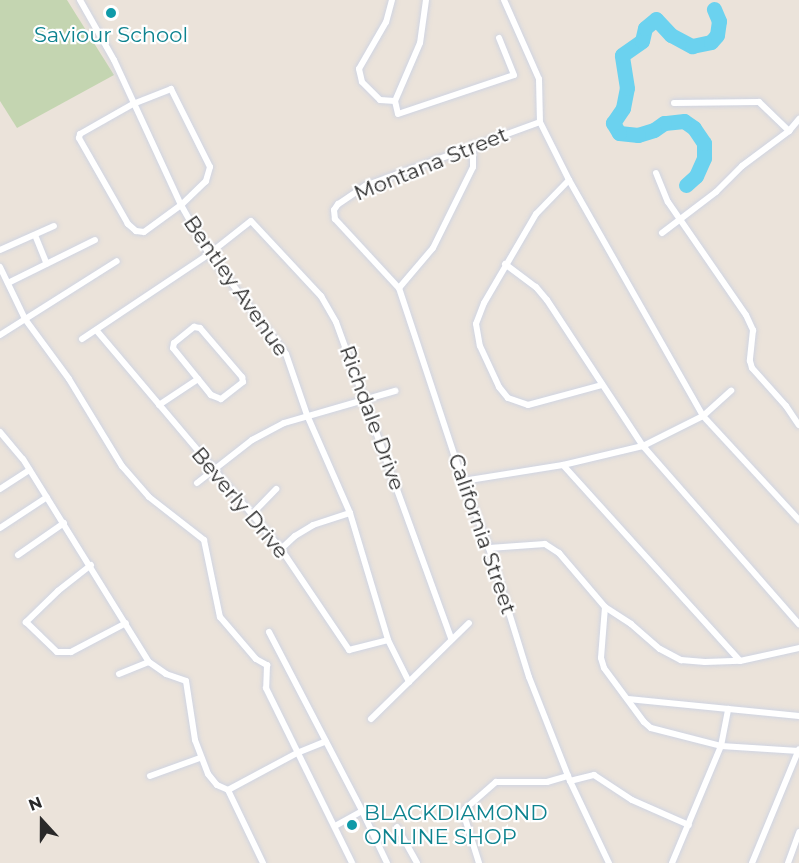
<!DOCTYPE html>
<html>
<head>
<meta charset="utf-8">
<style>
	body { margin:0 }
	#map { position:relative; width:799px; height:863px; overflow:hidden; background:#ebe3da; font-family:Montserrat,sans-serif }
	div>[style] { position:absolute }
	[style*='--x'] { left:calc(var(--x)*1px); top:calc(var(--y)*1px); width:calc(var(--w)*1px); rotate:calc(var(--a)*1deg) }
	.cemetery>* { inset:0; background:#c4d5b1 }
	.river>* { height:15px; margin:-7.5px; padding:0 7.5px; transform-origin:7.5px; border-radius:7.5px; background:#6bd2ef }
	.roads { filter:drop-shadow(0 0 2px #cfd4e2) drop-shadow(0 0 2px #cfd4e2) }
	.minor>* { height:6px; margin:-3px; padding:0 3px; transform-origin:3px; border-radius:3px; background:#fff }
	.dots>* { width:16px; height:16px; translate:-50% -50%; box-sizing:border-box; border:3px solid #fff; border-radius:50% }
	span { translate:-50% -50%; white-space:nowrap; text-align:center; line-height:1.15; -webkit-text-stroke:4.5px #fff; paint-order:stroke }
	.culture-label { font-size:21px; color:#0d838f }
	.left { translate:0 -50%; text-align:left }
	.street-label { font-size:21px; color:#292929 }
	.north { position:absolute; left:12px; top:791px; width:60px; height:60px; -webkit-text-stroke:4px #fff; paint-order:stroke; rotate:339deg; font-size:16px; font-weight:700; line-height:24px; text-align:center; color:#292929 }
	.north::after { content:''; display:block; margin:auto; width:21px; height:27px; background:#292929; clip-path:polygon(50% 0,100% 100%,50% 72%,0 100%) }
</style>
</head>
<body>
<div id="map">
	<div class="cemetery">
		<i style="clip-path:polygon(0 0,67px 0,114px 75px,17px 128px,0 101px)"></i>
	</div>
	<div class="river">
		<i style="--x:686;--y:185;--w:13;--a:-42"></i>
		<i style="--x:696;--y:176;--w:20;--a:-66"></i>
		<i style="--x:704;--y:158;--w:15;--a:-90"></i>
		<i style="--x:704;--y:143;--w:18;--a:-124"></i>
		<i style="--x:694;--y:128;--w:12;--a:-145"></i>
		<i style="--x:684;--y:121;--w:20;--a:174"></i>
		<i style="--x:664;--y:123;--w:12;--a:145"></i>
		<i style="--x:654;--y:130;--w:17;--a:163"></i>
		<i style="--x:638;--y:135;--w:19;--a:-174"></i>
		<i style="--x:619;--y:133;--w:12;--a:-121"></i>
		<i style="--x:613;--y:123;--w:18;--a:-56"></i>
		<i style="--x:623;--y:108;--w:20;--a:-79"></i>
		<i style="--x:627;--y:88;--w:33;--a:-99"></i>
		<i style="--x:622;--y:55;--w:24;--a:-35"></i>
		<i style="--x:642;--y:41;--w:13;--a:-77"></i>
		<i style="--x:645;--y:28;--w:14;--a:-39"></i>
		<i style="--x:656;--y:19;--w:22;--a:47"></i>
		<i style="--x:671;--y:35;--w:24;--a:28"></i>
		<i style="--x:692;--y:46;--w:19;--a:-12"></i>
		<i style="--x:711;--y:42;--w:9;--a:-49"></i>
		<i style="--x:717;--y:35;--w:14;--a:-82"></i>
		<i style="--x:719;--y:21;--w:13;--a:-113"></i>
	</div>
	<div class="roads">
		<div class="minor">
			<i style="--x:80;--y:0;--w:69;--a:60.5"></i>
			<i style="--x:114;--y:60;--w:160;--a:65.2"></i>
			<i style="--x:181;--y:205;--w:56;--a:60.3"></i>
			<i style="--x:209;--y:254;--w:126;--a:52.4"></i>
			<i style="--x:286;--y:354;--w:65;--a:71"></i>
			<i style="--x:307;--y:415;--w:107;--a:66.3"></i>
			<i style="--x:350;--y:513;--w:133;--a:73.3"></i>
			<i style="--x:388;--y:640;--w:47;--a:63.4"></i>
			<i style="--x:392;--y:0;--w:23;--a:105"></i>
			<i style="--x:386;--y:22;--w:54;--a:119.9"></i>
			<i style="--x:359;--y:69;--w:13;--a:77"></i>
			<i style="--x:362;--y:82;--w:25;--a:45"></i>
			<i style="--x:380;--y:100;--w:15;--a:4"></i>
			<i style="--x:426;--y:0;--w:43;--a:97.9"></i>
			<i style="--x:420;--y:43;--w:63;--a:113.3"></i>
			<i style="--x:395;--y:101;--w:13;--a:77"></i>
			<i style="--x:398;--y:114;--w:122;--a:-18.6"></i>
			<i style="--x:514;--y:75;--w:40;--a:-112"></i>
			<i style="--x:504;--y:0;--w:86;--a:66.1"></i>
			<i style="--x:539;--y:79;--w:43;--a:88.7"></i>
			<i style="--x:540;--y:122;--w:65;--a:63.4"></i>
			<i style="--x:569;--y:180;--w:271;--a:60.4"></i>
			<i style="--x:703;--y:416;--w:142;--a:47.3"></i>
			<i style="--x:171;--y:89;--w:87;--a:63.4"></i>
			<i style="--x:210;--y:167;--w:15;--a:106"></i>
			<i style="--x:206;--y:181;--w:35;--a:136"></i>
			<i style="--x:181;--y:205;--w:46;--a:143.9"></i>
			<i style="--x:144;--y:232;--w:8;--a:-173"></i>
			<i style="--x:136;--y:231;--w:11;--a:-139"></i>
			<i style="--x:128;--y:224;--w:99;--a:-119.7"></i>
			<i style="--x:79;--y:138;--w:4;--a:-76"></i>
			<i style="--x:80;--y:134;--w:61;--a:-29.5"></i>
			<i style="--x:133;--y:104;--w:41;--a:-21.5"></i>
			<i style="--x:674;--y:103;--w:85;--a:-0.7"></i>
			<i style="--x:759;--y:102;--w:42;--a:44"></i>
			<i style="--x:540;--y:122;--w:186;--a:159.9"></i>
			<i style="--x:365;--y:186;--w:32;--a:146"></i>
			<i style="--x:338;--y:204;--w:7;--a:124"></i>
			<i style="--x:334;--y:210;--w:9;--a:84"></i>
			<i style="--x:335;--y:219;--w:94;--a:47.2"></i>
			<i style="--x:399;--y:288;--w:203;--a:71.7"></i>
			<i style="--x:463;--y:481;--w:72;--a:68.8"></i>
			<i style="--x:489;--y:548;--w:135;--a:72.8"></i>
			<i style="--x:529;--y:677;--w:112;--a:68.5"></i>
			<i style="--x:570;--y:781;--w:91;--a:64.6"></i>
			<i style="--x:656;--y:173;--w:31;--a:68"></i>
			<i style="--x:668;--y:202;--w:137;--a:55.4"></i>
			<i style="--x:746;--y:315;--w:17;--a:65"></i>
			<i style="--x:753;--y:330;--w:31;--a:96"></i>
			<i style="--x:750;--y:361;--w:7;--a:74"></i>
			<i style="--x:752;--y:368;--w:51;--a:48.2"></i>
			<i style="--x:786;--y:406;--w:23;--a:56"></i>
			<i style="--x:569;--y:180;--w:47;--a:134.1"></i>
			<i style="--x:536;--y:214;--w:103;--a:120.3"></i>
			<i style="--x:484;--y:303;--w:22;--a:111"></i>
			<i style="--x:476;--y:324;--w:22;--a:80"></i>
			<i style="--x:480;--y:346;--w:45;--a:65.1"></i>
			<i style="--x:499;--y:387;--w:14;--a:51"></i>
			<i style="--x:508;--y:398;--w:21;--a:19"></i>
			<i style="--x:528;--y:405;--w:77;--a:-15.1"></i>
			<i style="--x:662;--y:233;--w:68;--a:-37.2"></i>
			<i style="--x:716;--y:192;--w:37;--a:-45"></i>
			<i style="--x:742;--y:166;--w:59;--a:-36.7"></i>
			<i style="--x:789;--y:131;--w:16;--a:-50"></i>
			<i style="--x:35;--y:235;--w:31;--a:68"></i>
			<i style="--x:0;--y:250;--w:59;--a:-24"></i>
			<i style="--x:505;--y:264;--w:39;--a:37"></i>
			<i style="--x:536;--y:287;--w:17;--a:50"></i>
			<i style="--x:547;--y:300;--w:175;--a:56.7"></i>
			<i style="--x:643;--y:446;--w:237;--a:48.8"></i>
			<i style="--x:0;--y:267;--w:58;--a:64.3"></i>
			<i style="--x:25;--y:319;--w:74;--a:53.7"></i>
			<i style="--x:69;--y:379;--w:102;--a:58.7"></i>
			<i style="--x:122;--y:466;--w:41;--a:48.9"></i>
			<i style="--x:149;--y:497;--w:70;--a:38"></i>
			<i style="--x:204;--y:540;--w:79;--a:78.3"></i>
			<i style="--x:220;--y:617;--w:55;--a:49.4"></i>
			<i style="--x:256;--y:659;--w:13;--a:29"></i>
			<i style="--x:267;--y:665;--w:23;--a:92"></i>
			<i style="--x:266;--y:688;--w:195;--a:63.8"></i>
			<i style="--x:8;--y:283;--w:97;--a:-26.3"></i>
			<i style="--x:399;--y:288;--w:52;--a:-49.6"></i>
			<i style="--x:433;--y:248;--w:90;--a:-63.7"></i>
			<i style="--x:473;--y:167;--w:22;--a:-90"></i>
			<i style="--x:194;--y:327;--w:6;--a:9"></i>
			<i style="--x:200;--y:328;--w:65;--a:49.4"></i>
			<i style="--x:242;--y:377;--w:5;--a:79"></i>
			<i style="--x:243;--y:382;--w:28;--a:142"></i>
			<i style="--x:221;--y:399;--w:11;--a:-158"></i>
			<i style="--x:211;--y:395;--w:60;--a:-129"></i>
			<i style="--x:173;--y:348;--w:5;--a:-79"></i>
			<i style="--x:174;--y:343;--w:26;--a:-39"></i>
			<i style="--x:97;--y:331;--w:285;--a:49.8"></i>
			<i style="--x:281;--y:549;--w:122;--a:56"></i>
			<i style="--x:349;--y:650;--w:40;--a:-14.4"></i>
			<i style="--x:0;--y:335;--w:138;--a:-32.3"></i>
			<i style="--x:82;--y:339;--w:153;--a:-33.8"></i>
			<i style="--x:209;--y:254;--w:53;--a:-38.2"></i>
			<i style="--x:251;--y:221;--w:103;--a:47"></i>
			<i style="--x:321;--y:296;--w:30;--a:60"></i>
			<i style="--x:336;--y:322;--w:338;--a:70"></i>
			<i style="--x:159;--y:405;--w:47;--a:-33.7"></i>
			<i style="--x:0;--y:432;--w:35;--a:50"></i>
			<i style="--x:23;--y:459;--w:239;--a:58.2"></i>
			<i style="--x:149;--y:662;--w:21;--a:35"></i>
			<i style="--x:166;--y:674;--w:21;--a:19"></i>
			<i style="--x:186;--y:681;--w:60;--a:81.3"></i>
			<i style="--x:195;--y:740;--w:36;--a:69"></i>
			<i style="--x:208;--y:774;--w:14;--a:51"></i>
			<i style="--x:217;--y:785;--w:12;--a:24"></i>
			<i style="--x:228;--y:790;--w:78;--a:-28.2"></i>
			<i style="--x:297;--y:753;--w:31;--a:-22"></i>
			<i style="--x:563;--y:465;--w:264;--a:47.9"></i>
			<i style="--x:463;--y:481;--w:101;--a:-9.1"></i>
			<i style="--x:563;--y:465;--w:82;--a:-13.4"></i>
			<i style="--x:643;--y:446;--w:67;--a:-26.6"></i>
			<i style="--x:703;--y:416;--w:38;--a:-42"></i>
			<i style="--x:197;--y:483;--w:70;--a:-38"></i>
			<i style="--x:252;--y:440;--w:36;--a:-28"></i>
			<i style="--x:284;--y:423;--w:116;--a:-16.1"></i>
			<i style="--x:0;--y:489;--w:35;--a:-33"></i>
			<i style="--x:252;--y:514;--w:35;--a:-46"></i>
			<i style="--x:0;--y:528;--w:56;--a:-33.4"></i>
			<i style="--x:489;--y:548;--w:56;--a:-4.1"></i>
			<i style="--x:545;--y:544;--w:17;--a:33"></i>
			<i style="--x:559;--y:553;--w:71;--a:49.6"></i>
			<i style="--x:605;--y:607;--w:31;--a:33"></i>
			<i style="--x:631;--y:624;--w:38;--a:41"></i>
			<i style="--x:660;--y:649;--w:24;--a:28"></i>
			<i style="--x:681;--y:660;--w:24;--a:5"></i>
			<i style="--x:705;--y:662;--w:35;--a:-2"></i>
			<i style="--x:740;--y:661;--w:60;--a:-12.4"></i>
			<i style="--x:281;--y:549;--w:19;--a:-43"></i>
			<i style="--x:295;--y:536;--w:21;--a:-31"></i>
			<i style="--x:313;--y:525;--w:39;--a:-18"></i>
			<i style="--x:18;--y:555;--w:56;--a:-34.8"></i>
			<i style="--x:91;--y:565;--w:42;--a:141.8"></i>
			<i style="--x:58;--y:591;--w:45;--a:135.9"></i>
			<i style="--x:26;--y:622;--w:43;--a:44.1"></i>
			<i style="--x:57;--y:652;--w:14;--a:0"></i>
			<i style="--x:71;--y:652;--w:62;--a:-27.8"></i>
			<i style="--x:605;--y:607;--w:51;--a:94.5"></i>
			<i style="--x:601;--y:658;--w:10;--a:73"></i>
			<i style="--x:604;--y:668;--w:67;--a:53.5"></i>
			<i style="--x:644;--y:722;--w:9;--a:41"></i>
			<i style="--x:651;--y:728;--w:72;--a:14.4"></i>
			<i style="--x:721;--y:746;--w:78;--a:3.7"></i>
			<i style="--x:269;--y:632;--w:202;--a:62.5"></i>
			<i style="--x:362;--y:811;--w:31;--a:151"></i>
			<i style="--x:119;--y:674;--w:32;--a:-22"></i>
			<i style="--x:628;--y:699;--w:172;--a:5.7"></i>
			<i style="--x:371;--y:719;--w:137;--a:-44.4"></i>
			<i style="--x:150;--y:776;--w:53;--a:-19.8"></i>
			<i style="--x:570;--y:781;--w:25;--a:-14"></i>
			<i style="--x:594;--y:775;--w:45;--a:33.3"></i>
			<i style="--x:632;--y:800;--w:62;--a:23.7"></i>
			<i style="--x:228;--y:790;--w:81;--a:64.4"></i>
			<i style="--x:362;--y:811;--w:58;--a:64.3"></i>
			<i style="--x:397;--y:827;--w:41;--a:60.9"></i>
			<i style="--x:479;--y:863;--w:53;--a:-107.4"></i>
			<i style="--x:463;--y:812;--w:4;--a:-56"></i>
			<i style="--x:465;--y:809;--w:41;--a:-41.1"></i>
			<i style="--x:496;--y:782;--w:51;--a:0"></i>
			<i style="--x:547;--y:782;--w:22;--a:-16"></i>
			<i style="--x:672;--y:863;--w:127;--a:-67.3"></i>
			<i style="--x:721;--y:746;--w:38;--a:-79"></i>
			<i style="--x:752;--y:863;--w:123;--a:-67.6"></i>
			<i style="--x:788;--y:863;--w:33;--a:-70"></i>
		</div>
	</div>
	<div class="dots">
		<i style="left:111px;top:13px;background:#0f9aa8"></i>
		<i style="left:352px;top:825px;background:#0f9aa8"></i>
	</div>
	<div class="culture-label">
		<span style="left:111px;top:35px">Saviour School</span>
		<span class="left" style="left:364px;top:825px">BLACKDIAMOND<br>ONLINE SHOP</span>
	</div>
	<div class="street-label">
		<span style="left:431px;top:164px;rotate:-22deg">Montana Street</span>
		<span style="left:236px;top:286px;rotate:55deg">Bentley Avenue</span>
		<span style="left:372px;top:418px;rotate:70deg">Richdale Drive</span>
		<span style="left:240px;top:503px;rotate:50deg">Beverly Drive</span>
		<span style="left:482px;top:534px;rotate:71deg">California Street</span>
	</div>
	<div class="north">N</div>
</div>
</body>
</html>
